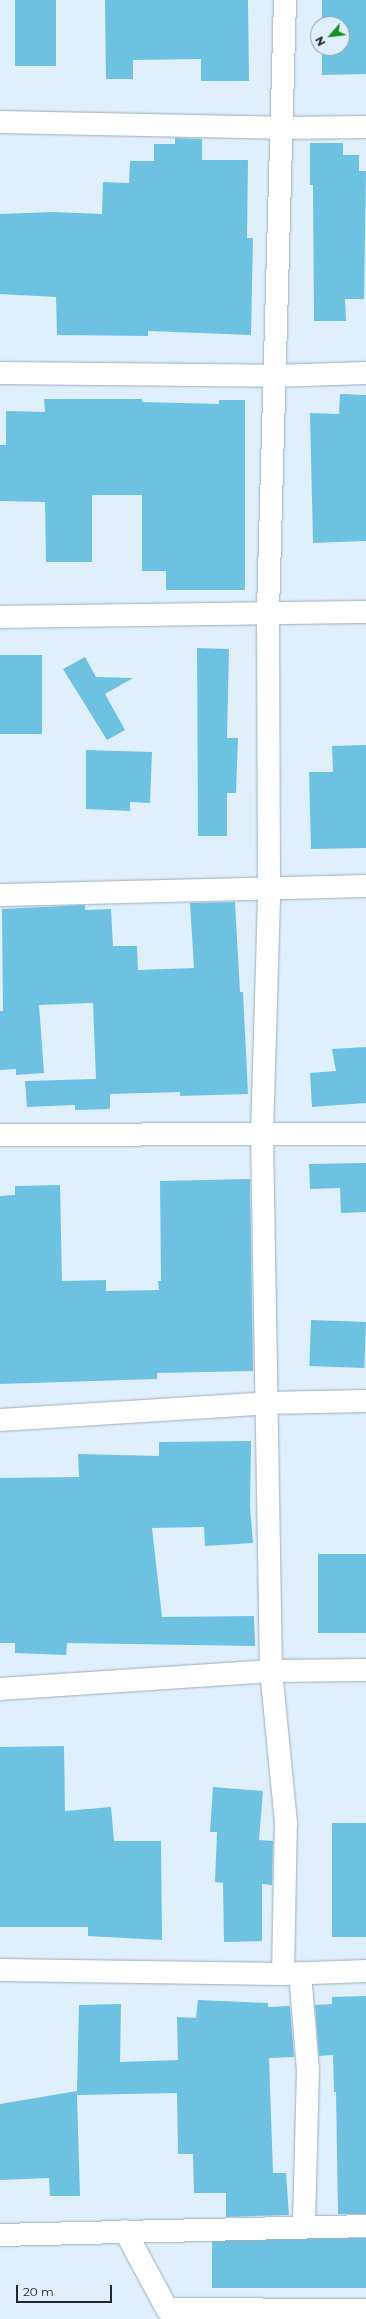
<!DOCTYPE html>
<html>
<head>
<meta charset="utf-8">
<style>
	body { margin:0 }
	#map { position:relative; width:366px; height:2319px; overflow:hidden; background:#e0effc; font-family:Montserrat,sans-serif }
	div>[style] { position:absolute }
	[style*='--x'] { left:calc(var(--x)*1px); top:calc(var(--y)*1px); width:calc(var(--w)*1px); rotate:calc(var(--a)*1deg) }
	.building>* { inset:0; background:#6ec2e1; transform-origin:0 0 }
	.roads { filter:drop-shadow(0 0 1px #9badbc) drop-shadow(0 0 1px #9badbc) }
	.minor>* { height:22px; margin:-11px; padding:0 11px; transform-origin:11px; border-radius:11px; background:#fff }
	span { translate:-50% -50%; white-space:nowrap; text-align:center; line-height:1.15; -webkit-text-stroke:4px #e0effc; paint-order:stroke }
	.north { position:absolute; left:310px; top:16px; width:40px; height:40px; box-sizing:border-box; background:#e0effc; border:1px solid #939fa9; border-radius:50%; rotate:242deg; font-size:11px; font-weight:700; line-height:16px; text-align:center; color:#20272d }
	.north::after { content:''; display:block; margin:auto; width:14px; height:18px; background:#16901d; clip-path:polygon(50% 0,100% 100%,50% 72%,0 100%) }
	.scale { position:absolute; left:16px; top:2285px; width:96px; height:18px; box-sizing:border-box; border:2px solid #20272d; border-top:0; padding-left:5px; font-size:12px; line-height:14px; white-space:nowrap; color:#20272d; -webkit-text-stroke:3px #e0effc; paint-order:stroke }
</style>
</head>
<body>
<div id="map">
	<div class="building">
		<i style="left:15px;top:0;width:41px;height:66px"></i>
		<i style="clip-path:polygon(105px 0,248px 0,249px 81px,201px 81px,201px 59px,133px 60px,133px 79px,106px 79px)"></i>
		<i style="clip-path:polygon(322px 0,366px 0,366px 74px,322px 75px,322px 48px,342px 48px,342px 24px,322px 24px)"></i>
		<i style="clip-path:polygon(175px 138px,202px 139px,202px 160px,248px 160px,247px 238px,253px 238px,251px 335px,148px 331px,148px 336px,57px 335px,56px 297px,0 294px,0 214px,53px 212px,102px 214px,103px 182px,129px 183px,130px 161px,154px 161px,154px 144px,175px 144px)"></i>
		<i style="clip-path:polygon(310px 143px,343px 143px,343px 155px,359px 155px,359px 171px,366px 171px,364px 299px,345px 299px,346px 321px,314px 321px,313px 185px,310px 185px)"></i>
		<i style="clip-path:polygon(340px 394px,366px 395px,366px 541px,313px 543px,310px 413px,339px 414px)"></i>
		<i style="clip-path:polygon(44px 399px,142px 399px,142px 402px,219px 404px,219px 400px,245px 400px,245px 590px,166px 590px,166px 571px,142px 571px,142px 495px,92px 495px,92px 562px,46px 562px,45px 502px,0 501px,0 445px,6px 445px,6px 411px,45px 412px)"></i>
		<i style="clip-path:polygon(197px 648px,229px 649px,227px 738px,238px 738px,236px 793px,227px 793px,227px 836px,198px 836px)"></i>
		<i style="left:0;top:655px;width:42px;height:79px"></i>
		<i style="clip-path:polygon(85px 657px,96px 677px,133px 678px,105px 694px,125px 730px,107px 740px,63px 669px)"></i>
		<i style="clip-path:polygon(366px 745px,366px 848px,311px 849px,309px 772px,333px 772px,332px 746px)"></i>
		<i style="clip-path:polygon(86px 750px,152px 752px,150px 803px,130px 802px,130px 811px,86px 809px)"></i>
		<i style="clip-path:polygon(235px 902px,240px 992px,243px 992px,248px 1094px,180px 1096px,180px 1092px,110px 1094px,110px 1109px,75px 1110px,75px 1105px,27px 1107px,25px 1081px,96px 1079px,93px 1003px,39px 1005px,44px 1073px,16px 1075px,16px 1069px,0 1070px,0 1011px,3px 1011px,2px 909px,85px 905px,85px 910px,111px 909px,113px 946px,137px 946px,138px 970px,194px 968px,190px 903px)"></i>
		<i style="clip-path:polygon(366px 1047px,366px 1103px,312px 1107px,310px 1073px,336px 1071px,332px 1049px)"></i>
		<i style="clip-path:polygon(366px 1163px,366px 1212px,341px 1213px,340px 1188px,310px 1189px,309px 1164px)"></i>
		<i style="clip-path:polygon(250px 1179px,253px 1371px,157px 1373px,157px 1379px,0 1384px,0 1196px,15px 1195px,15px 1186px,60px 1185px,62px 1281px,106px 1280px,106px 1291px,159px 1290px,158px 1281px,161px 1281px,160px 1181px)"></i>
		<i style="left:311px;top:1320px;width:55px;height:46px;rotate:2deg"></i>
		<i style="clip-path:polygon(251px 1441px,250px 1507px,253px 1543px,205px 1546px,204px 1527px,152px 1528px,162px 1617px,254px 1616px,255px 1646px,67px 1643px,66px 1655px,15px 1653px,15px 1643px,0 1643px,0 1478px,79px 1477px,78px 1454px,159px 1456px,159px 1442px)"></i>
		<i style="left:366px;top:1554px;width:79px;height:48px;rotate:90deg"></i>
		<i style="clip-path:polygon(64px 1746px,65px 1811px,111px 1807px,114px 1841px,161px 1841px,162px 1940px,88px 1936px,88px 1927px,0 1927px,0 1747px)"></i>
		<i style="clip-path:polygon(213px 1787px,263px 1791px,259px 1840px,273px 1841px,272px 1885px,262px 1884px,262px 1941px,224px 1942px,223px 1883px,215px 1882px,217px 1832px,210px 1832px)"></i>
		<i style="left:366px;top:1823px;width:114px;height:34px;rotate:90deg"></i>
		<i style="clip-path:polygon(366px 1996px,366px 2214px,338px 2214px,336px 2092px,334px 2092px,333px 2055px,319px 2056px,315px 2005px,332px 2004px,332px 1997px)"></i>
		<i style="clip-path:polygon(198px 2000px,268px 2003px,268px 2007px,290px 2006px,294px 2057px,269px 2058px,273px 2173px,286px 2173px,289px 2215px,226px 2217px,226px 2193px,194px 2193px,193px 2154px,178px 2154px,177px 2093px,77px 2095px,80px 2196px,50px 2196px,49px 2178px,0 2180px,0 2104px,77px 2091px,79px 2005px,121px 2004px,120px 2062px,178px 2060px,177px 2017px,196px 2018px)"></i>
		<i style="left:366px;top:2238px;width:50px;height:154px;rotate:90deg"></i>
	</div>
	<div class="roads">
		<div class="minor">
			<i style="--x:0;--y:122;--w:280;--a:1.2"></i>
			<i style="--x:280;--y:128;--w:86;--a:-0.7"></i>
			<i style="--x:0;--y:373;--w:274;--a:0.6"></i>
			<i style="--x:274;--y:376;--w:92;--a:-1.9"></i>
			<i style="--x:0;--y:617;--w:366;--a:-0.8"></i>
			<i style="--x:0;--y:895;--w:366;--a:-1.4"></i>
			<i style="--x:0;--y:1135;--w:366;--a:-0.2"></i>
			<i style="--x:0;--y:1420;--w:268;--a:-3.6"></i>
			<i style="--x:267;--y:1403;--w:99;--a:-1.2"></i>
			<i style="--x:0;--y:1689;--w:272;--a:-3.8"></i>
			<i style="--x:271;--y:1671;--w:95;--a:-0.6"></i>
			<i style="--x:0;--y:1970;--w:283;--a:0.8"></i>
			<i style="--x:283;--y:1974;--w:83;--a:-2.1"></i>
			<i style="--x:300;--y:1973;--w:97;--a:85.3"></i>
			<i style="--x:308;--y:2070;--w:157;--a:91.5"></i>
			<i style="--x:283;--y:1974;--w:151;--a:-88.9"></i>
			<i style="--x:286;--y:1823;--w:153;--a:-95.6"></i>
			<i style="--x:271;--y:1671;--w:537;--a:-90.96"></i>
			<i style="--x:262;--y:1134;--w:243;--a:-88.3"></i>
			<i style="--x:269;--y:891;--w:279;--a:-90.2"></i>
			<i style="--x:268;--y:612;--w:612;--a:-88.41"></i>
			<i style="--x:125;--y:2231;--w:89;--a:61.7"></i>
			<i style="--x:167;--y:2309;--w:199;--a:0.3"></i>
			<i style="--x:0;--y:2235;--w:366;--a:-1.4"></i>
		</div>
	</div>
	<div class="north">N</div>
	<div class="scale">20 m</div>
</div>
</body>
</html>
